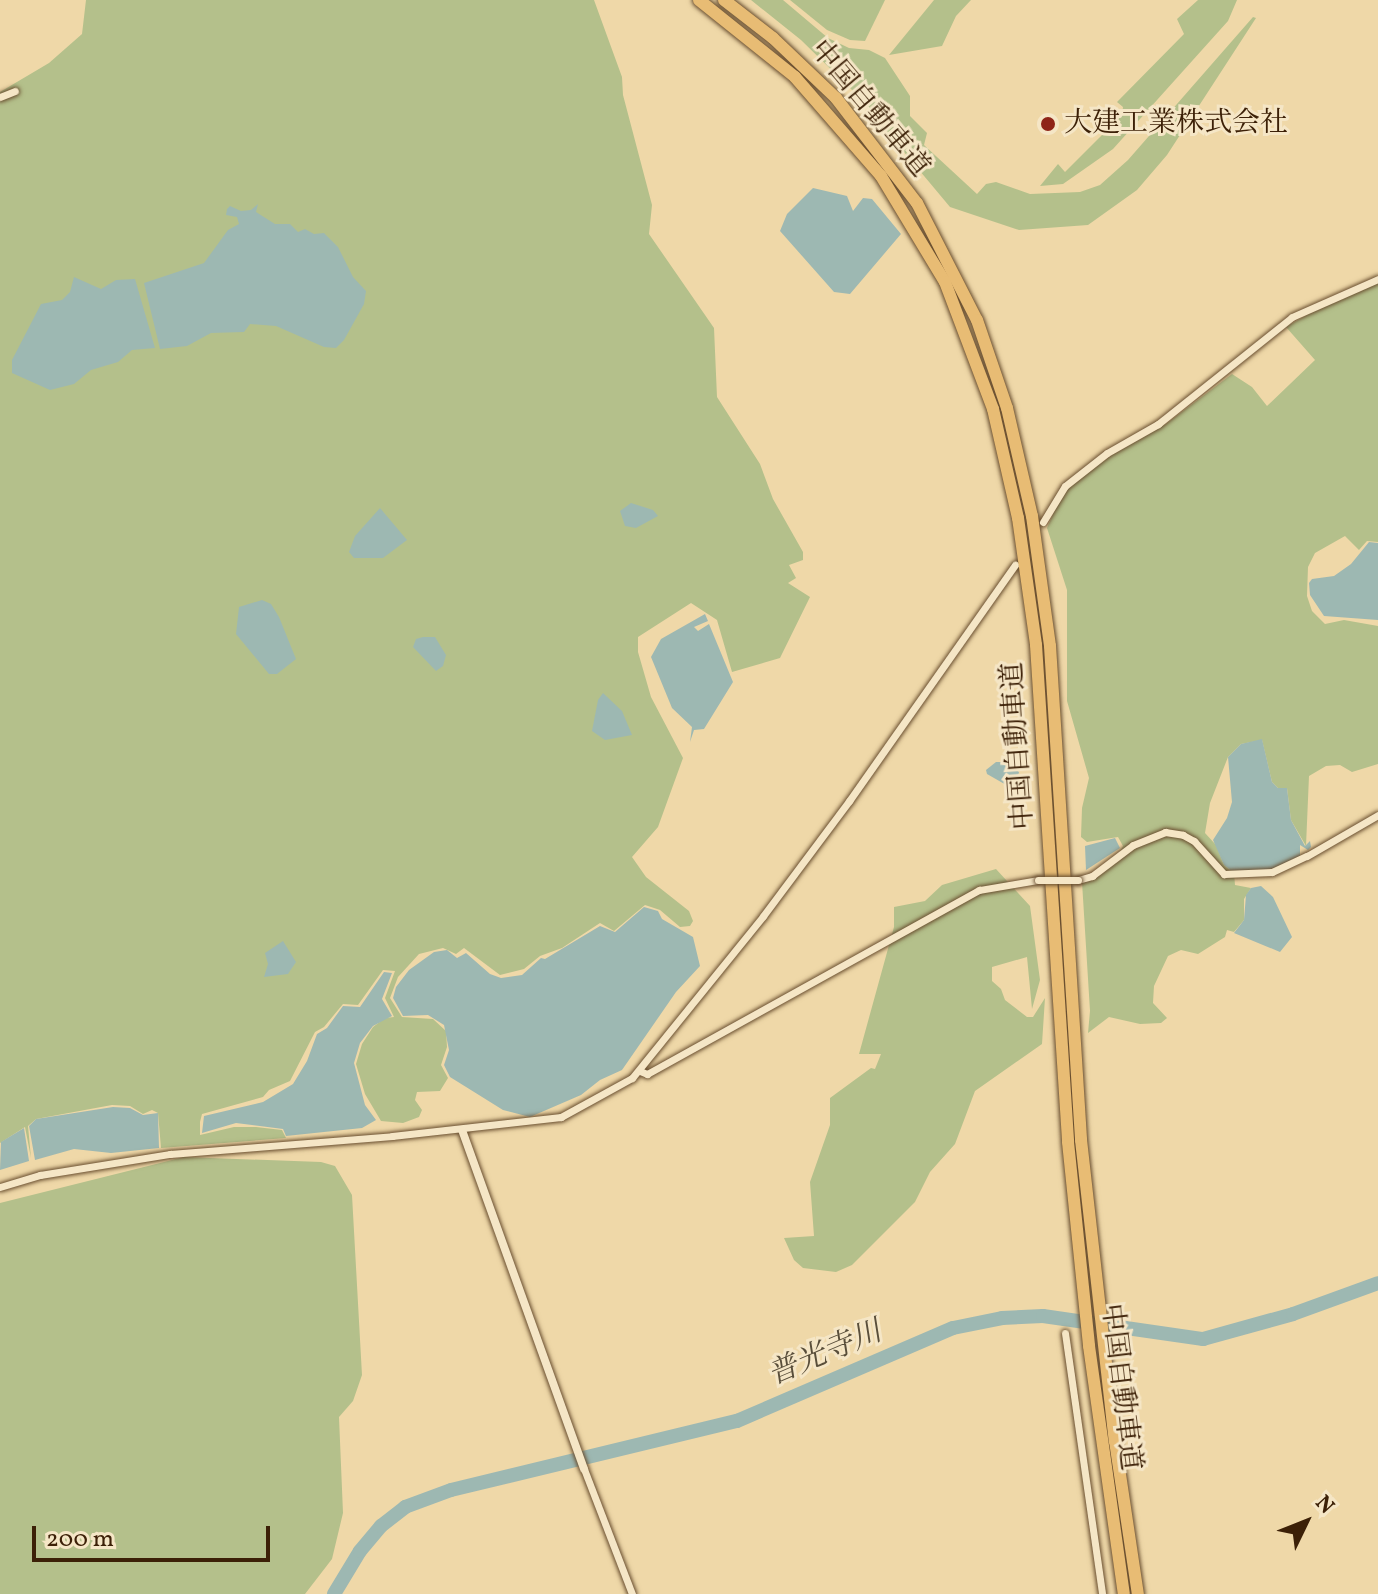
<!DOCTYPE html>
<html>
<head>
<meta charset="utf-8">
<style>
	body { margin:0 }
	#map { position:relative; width:1378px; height:1594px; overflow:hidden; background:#efd8a8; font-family:Vollkorn,"Noto Serif JP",serif }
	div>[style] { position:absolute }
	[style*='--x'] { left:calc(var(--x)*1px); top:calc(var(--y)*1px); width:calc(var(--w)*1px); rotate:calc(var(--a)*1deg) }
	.green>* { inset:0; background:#b4c08b }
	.water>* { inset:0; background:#9db8b2 }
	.river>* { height:14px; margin:-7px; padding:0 7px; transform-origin:7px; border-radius:7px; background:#9db8b2 }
	.roads { filter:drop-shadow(0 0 2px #694e2f) drop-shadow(0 0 2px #694e2f) }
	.minor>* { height:7px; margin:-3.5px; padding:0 3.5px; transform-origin:3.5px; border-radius:3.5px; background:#f5e6c6 }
	.tertiary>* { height:8px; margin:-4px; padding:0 4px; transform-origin:4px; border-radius:4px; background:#f5e6c6 }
	.motorway>* { height:12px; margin:-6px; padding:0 6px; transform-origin:6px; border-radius:6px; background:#e8bc74 }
	.bridges { filter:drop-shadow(0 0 2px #694e2f) drop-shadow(0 0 2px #694e2f) }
	.minor-bridge>* { height:7px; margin:-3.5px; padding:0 3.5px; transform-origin:3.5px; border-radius:3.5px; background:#f5e6c6 }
	.dots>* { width:22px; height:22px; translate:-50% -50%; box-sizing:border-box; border:4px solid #f5e6c6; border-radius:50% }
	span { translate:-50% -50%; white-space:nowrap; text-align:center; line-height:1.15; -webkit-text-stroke:6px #f5e6c6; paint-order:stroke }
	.street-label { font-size:28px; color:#3c2007 }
	.poi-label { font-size:28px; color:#3c2007 }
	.left { translate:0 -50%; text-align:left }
	.water-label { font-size:30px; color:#594e3a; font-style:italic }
	.north { position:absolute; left:1266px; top:1482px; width:80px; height:80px; -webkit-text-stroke:6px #f5e6c6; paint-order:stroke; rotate:47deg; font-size:22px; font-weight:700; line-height:32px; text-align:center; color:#3c2007 }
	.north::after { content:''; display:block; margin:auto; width:28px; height:36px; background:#3c2007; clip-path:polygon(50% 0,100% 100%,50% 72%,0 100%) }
	.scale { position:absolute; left:32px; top:1526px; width:238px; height:36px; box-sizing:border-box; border:4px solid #3c2007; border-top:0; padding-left:10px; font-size:24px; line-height:28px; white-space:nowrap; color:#3c2007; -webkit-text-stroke:6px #f5e6c6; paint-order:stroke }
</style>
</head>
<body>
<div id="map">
	<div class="green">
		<i style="clip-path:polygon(86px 0,594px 0,622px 77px,623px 95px,652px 205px,649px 234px,714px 328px,717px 397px,760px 464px,773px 499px,803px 552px,803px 560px,789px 565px,796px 578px,788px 583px,810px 597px,780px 658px,732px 672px,717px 620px,691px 603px,638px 637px,638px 652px,651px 697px,683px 758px,658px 827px,632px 857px,646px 877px,689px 911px,693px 921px,690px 926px,680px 927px,660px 910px,645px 905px,614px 931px,600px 923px,562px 948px,540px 956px,524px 969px,500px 975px,464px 948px,456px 954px,443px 948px,419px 954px,398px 977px,390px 998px,402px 1017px,433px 1019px,446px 1031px,447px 1047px,441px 1065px,448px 1078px,440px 1091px,417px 1092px,415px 1100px,422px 1110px,419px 1117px,403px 1123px,381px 1121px,365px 1094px,356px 1064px,362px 1044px,373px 1027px,385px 1018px,394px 1017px,385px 998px,395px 971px,383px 970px,358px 1005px,343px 1004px,324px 1027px,315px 1032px,290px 1081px,269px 1090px,263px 1097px,202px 1114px,200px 1122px,200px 1135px,234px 1127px,256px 1127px,282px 1130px,286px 1138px,161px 1148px,158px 1113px,152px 1110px,143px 1114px,130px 1106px,112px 1105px,36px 1119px,28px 1126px,31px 1158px,25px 1127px,0 1143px,0 92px,49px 63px,82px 34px)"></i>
		<i style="clip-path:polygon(751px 0,783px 0,828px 38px,849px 48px,869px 50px,885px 58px,910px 96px,910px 116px,927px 133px,924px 145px,977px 194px,986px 184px,996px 182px,1030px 194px,1080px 192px,1100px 185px,1128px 160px,1253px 17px,1256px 18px,1167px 155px,1137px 190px,1088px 225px,1019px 230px,950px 207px,853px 91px,801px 40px)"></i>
		<i style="clip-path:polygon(790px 0,885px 0,865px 41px,850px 40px,827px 30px)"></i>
		<i style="clip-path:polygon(934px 0,971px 0,956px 16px,942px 46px,889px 55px)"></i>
		<i style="clip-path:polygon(1198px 0,1237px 0,1228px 21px,1113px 149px,1063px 184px,1040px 186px,1058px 164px,1065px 172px,1122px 115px,1123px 107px,1117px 102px,1184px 34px,1177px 19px)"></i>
		<i style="clip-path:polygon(1378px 283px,1378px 542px,1367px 541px,1359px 550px,1345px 536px,1315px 553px,1308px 567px,1307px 596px,1312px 611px,1325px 624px,1344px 620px,1378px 626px,1378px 764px,1352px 772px,1340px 765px,1326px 766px,1309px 776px,1306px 846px,1291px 820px,1287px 788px,1278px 788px,1272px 782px,1262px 740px,1241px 744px,1228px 757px,1210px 803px,1205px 833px,1216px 845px,1224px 865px,1234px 873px,1235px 885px,1251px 888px,1244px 899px,1244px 920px,1234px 932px,1227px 930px,1225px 937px,1198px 954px,1181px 950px,1168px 956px,1154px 986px,1153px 1003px,1167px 1018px,1161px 1023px,1140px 1024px,1109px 1017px,1088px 1033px,1090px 1011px,1082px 882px,1114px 865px,1123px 846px,1118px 837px,1087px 842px,1081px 837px,1082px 808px,1089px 778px,1067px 701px,1067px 590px,1047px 528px,1062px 494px,1076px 482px,1112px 455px,1166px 424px,1232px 374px,1252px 387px,1267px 406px,1315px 360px,1286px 327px,1328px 303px)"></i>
		<i style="clip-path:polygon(996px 869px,1030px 906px,1040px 980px,1032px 1009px,1027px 957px,992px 967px,992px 981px,1001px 989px,1005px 1000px,1027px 1017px,1033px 1017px,1045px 998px,1042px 1044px,975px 1091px,955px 1144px,930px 1172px,915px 1202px,852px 1265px,836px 1272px,803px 1268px,794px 1260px,784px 1238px,814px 1236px,810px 1182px,830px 1125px,830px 1098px,871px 1068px,875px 1069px,881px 1054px,859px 1054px,894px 927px,894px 907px,925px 901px,942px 885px)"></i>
		<i style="clip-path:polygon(184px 1157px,321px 1162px,335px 1166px,352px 1195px,362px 1375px,353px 1401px,339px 1417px,343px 1513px,332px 1559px,305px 1594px,0 1594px,0 1203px)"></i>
	</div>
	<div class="water">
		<i style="clip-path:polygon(813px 188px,847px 196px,853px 211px,863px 198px,872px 199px,901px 234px,850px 294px,834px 292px,780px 231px,787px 214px)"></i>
		<i style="clip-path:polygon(258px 204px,256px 212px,275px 224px,290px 224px,298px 232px,305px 229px,314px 234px,324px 233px,338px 247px,353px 277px,366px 291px,364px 304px,344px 340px,336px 348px,324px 347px,276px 326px,250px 324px,244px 332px,211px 333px,187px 346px,160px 349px,144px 283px,204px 263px,228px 230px,239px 224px,237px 217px,226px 215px,227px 209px,230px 206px,241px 211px,251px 210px)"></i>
		<i style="clip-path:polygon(74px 277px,101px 289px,116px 280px,135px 279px,155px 348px,132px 350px,118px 362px,91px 370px,74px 384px,50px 390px,12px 373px,12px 360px,41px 304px,62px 300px,70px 292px)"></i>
		<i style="clip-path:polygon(631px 503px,653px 510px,658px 516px,636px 528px,625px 526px,620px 511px)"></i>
		<i style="clip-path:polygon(380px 508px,407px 540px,383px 558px,354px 558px,349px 552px,355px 536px)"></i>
		<i style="clip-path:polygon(1369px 542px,1378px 543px,1378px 620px,1324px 616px,1310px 595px,1309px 583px,1312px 579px,1334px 576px,1351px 564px)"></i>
		<i style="clip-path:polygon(262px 600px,271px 604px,279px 617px,296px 659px,277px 674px,269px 674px,236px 634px,239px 607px)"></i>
		<i style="clip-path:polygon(705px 614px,708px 621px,694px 627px,698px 631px,709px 624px,733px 682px,704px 729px,694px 730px,690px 742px,692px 727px,672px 708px,651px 657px,661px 639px)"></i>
		<i style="clip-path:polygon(423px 637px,435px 637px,446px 655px,443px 666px,436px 671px,413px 647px,416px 639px)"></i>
		<i style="clip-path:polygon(603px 693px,622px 711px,632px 735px,605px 740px,592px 731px,598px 700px)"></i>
		<i style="clip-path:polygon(1262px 739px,1272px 782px,1278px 788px,1287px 788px,1291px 820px,1305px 846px,1310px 841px,1311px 847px,1308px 850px,1300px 845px,1300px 856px,1284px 866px,1247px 874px,1234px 873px,1224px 865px,1213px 840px,1227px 818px,1232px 802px,1228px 757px,1241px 744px)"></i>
		<i style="clip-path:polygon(996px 762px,1004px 762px,1019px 772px,1015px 790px,987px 774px,986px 770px)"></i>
		<i style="clip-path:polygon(1115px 838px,1120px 848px,1086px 870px,1085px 846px)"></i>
		<i style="clip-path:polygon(1261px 886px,1273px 897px,1292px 937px,1280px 952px,1234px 933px,1244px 920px,1246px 895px,1251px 888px)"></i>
		<i style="clip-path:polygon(644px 907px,658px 911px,662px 919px,693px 937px,700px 966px,676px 992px,622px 1070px,600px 1080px,581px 1095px,530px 1117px,503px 1110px,450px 1077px,444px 1065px,449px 1050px,444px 1025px,428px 1015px,403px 1016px,393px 998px,396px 987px,409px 970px,434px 952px,447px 950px,457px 958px,466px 953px,490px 974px,501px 978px,522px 975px,541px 958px,545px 959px,600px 926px,615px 932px)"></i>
		<i style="clip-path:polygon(283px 941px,296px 962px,288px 974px,264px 977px,268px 964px,265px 953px)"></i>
		<i style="clip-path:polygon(384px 972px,392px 973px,382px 999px,392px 1016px,373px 1026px,360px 1043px,354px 1063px,365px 1105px,376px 1120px,362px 1128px,286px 1136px,283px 1129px,236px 1123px,202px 1133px,204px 1116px,263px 1102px,293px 1084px,307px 1061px,317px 1034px,327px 1028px,343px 1006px,360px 1007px)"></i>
		<i style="clip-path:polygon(113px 1107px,130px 1108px,143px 1115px,158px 1113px,159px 1148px,111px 1153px,74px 1149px,35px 1160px,29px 1126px,36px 1119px)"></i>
		<i style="clip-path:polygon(24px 1128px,29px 1161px,0 1170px,1px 1142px)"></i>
	</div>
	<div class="river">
		<i style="--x:334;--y:1594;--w:50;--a:-58.8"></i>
		<i style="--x:360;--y:1551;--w:33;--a:-50"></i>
		<i style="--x:381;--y:1526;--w:31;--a:-38"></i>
		<i style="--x:405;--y:1507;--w:49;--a:-20.3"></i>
		<i style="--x:451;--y:1490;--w:294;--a:-13.6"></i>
		<i style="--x:737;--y:1421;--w:235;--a:-23.3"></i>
		<i style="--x:953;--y:1328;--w:50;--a:-11.5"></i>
		<i style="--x:1002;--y:1318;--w:41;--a:-2.8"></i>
		<i style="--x:1043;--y:1316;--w:162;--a:8.2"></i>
		<i style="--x:1203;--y:1339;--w:93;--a:-15.5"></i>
		<i style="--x:1293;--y:1314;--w:90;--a:-20"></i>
	</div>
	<div class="roads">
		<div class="minor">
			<i style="--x:0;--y:97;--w:16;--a:-22"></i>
			<i style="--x:1043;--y:522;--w:42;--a:-58.6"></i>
			<i style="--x:1065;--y:486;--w:53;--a:-38.2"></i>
			<i style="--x:1107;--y:453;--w:59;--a:-29.6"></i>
			<i style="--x:1158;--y:424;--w:171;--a:-38.6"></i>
			<i style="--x:1292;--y:317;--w:94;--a:-23.8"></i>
			<i style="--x:1078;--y:880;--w:15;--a:-16"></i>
			<i style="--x:1092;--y:876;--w:51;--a:-37.1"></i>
			<i style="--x:1133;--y:845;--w:35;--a:-22"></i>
			<i style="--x:1165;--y:832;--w:18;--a:9"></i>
			<i style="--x:1183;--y:835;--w:13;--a:29"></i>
			<i style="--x:1194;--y:841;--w:45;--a:47.7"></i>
			<i style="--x:1224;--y:874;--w:48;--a:-2.4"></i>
			<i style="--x:1272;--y:872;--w:38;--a:-25"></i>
			<i style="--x:1307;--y:856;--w:82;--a:-30"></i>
			<i style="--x:640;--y:1071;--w:8;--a:23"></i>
			<i style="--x:647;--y:1074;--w:380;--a:-29"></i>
			<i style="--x:979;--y:890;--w:60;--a:-9.6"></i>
			<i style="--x:0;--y:1187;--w:42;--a:-16.7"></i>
			<i style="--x:40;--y:1175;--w:132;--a:-9.2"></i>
			<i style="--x:170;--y:1154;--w:223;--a:-4.6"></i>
			<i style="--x:392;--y:1136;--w:170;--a:-6.4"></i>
			<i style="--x:561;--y:1117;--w:81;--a:-28.8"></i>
			<i style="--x:632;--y:1078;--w:208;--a:-51"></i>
			<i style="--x:763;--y:916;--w:144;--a:-53.2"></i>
			<i style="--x:849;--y:801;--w:289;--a:-54.9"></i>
			<i style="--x:1065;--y:1333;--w:264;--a:81.9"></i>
			<i style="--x:584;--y:1469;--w:134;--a:69"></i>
		</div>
		<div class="tertiary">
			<i style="--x:462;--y:1130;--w:360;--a:70.2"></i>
		</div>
		<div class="motorway">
			<i style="--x:699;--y:0;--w:123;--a:38.7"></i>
			<i style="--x:795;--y:77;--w:131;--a:49"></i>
			<i style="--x:881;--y:176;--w:124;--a:58.9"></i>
			<i style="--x:945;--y:282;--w:136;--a:69.3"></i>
			<i style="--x:993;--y:409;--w:112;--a:77.1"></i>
			<i style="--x:1018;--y:518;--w:128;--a:81.9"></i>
			<i style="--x:1036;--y:645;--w:498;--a:86.3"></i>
			<i style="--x:1068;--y:1142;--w:205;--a:84.1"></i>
			<i style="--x:1089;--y:1346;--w:250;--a:82"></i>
			<i style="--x:724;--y:0;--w:62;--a:37.8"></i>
			<i style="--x:773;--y:38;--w:87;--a:43.6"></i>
			<i style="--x:836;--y:98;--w:133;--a:52.4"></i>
			<i style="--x:917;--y:203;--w:131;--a:62.9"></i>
			<i style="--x:977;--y:320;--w:93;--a:71.2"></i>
			<i style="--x:1007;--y:408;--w:111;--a:77"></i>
			<i style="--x:1032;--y:516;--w:131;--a:82.1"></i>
			<i style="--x:1050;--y:646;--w:495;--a:86.4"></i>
			<i style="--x:1081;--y:1140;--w:303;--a:83.6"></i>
			<i style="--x:1115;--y:1441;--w:155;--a:81.5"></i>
		</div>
	</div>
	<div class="bridges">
		<div class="minor-bridge">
			<i style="--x:1038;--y:880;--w:40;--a:0"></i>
		</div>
	</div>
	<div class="dots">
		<i style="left:1048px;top:124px;background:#8f2418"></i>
	</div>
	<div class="street-label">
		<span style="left:869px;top:109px;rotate:50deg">中国自動車道</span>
		<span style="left:1019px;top:746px;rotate:-94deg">中国自動車道</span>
		<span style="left:1120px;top:1387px;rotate:83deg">中国自動車道</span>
	</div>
	<div class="poi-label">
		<span class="left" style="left:1064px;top:124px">大建工業株式会社</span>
	</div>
	<div class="water-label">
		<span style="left:825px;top:1354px;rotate:-23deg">普光寺川</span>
	</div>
	<div class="north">N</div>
	<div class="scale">200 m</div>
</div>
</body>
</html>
